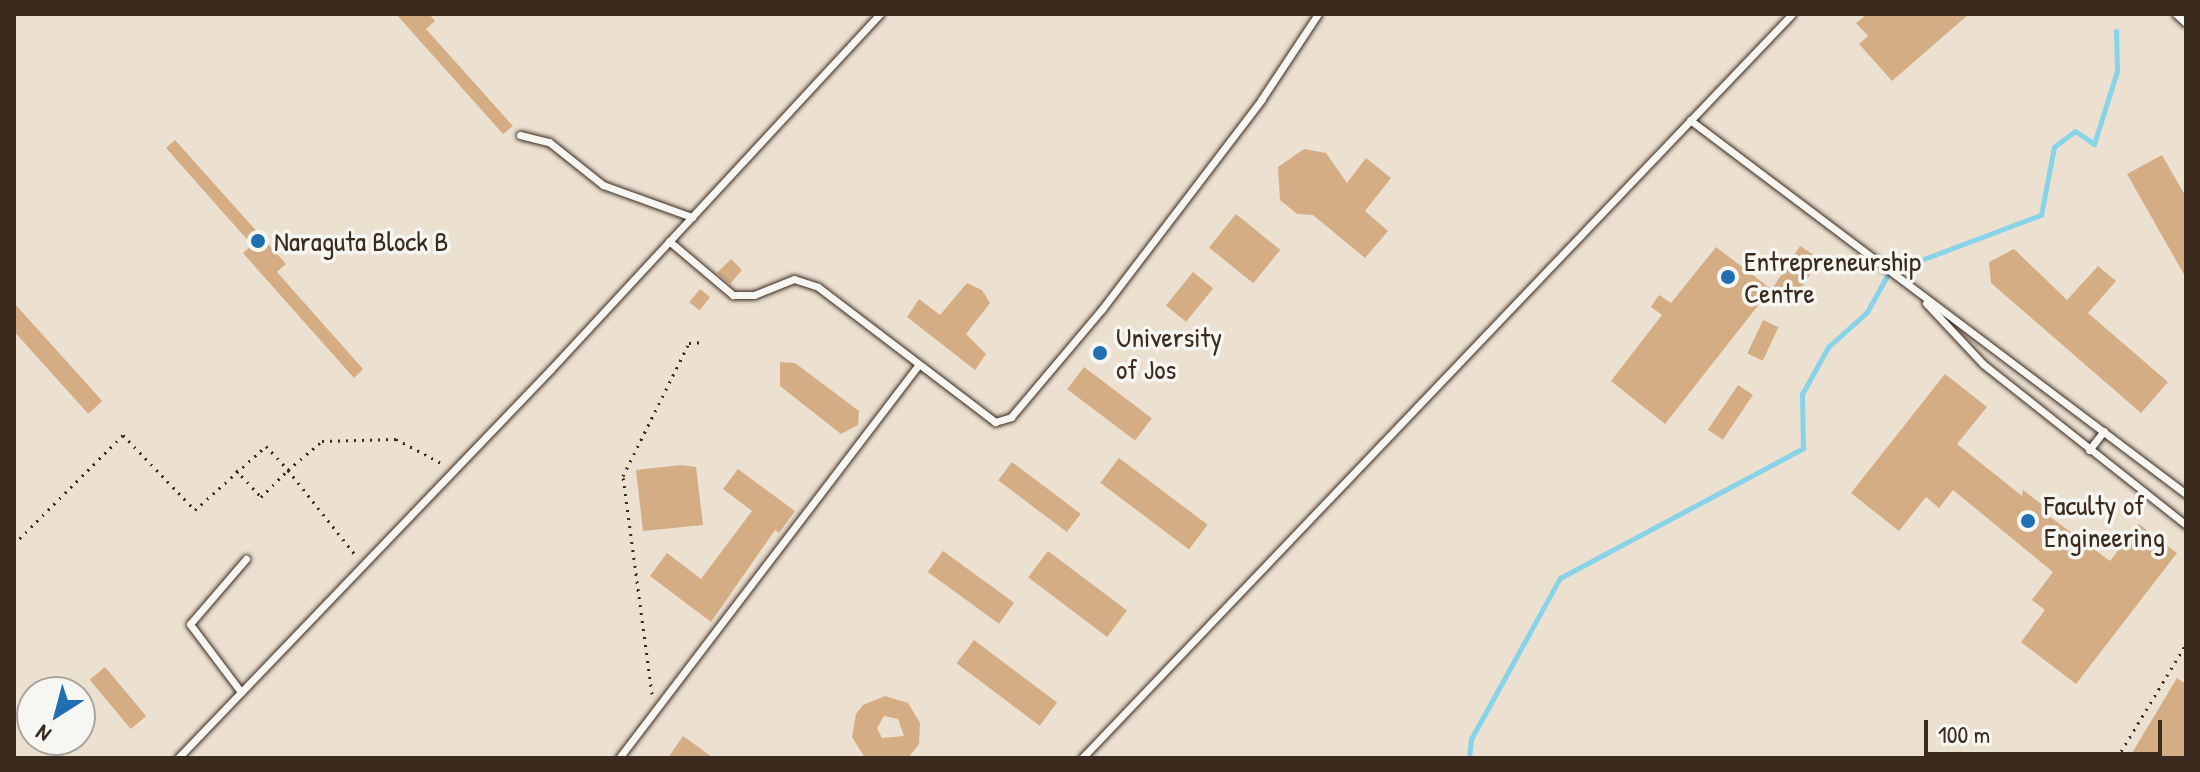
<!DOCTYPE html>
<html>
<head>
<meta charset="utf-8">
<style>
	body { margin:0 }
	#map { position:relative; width:2200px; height:772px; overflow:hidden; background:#f6f6f2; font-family:"Patrick Hand",sans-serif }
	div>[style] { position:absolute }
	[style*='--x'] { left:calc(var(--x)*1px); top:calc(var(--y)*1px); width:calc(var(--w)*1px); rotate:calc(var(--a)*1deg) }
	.built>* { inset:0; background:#ece0d1 }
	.stream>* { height:5px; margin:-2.5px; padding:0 2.5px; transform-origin:2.5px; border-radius:2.5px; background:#88d3e8 }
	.building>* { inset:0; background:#d4ad85; transform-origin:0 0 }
	.path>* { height:3px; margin-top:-1.5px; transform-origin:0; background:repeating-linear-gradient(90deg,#3b2a1e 0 2px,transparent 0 8px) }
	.roads { filter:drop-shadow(0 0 2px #3b2a1e) drop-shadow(0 0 2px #3b2a1e) }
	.service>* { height:7px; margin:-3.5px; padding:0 3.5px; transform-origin:3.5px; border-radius:3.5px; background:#f6f6f2 }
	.dots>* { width:22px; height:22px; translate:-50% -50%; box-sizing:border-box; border:4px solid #f6f6f2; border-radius:50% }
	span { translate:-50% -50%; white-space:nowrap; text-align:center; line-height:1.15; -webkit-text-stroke:7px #f6f6f2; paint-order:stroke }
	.poi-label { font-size:28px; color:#3b2a1e }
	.left { translate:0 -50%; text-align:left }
	.frame { position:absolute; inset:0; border:16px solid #3b2a1e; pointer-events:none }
	.north { position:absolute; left:16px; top:676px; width:80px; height:80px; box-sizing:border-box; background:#f6f6f2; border:2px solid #aba49d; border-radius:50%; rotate:216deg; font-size:22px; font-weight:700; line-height:32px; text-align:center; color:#3b2a1e }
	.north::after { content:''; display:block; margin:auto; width:28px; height:36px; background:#1f6fb2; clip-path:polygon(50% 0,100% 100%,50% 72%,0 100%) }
	.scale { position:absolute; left:1924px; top:720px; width:238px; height:36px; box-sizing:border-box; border:4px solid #3b2a1e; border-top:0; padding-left:10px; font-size:24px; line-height:28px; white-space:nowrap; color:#3b2a1e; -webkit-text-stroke:6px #f6f6f2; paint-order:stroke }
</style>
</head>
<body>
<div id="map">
	<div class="built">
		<i style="clip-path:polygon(evenodd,14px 14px,2186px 14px,2186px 758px,14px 758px,14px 14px,32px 692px,80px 692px,80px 740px,32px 740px,32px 692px)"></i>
	</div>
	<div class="stream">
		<i style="--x:1469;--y:758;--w:19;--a:-84"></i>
		<i style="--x:1471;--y:739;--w:184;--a:-61.1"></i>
		<i style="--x:1560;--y:578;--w:276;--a:-28.1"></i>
		<i style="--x:1803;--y:448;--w:54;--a:-91.1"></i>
		<i style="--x:1802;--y:394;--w:54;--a:-61"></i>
		<i style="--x:1828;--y:347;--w:52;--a:-41.9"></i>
		<i style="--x:1867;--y:312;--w:46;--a:-61.2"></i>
		<i style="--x:1889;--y:272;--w:162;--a:-20.6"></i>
		<i style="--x:2041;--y:215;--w:69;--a:-79.2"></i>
		<i style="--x:2054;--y:147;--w:26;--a:-37"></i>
		<i style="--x:2075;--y:131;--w:23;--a:34"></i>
		<i style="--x:2094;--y:144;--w:77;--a:-72.5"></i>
		<i style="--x:2117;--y:71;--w:40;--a:-91.4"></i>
	</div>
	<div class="building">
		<i style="clip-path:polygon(396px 14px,429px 14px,435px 21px,426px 29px,513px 126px,503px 134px)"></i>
		<i style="clip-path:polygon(1867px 14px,1969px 14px,1892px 81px,1859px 44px,1868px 36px,1856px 23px)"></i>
		<i style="clip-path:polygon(175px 140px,286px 264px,277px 272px,363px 369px,354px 378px,243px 253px,252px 245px,166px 148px)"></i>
		<i style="clip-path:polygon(1304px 149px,1326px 153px,1347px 183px,1366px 158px,1391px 178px,1365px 211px,1388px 231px,1365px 258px,1313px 215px,1297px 214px,1280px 200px,1278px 167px)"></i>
		<i style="clip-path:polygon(2162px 155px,2186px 197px,2186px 278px,2127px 174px)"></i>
		<i style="left:1236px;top:214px;width:57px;height:43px;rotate:39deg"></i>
		<i style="left:1800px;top:246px;width:24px;height:50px;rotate:33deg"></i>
		<i style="clip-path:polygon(1716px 247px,1771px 289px,1665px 424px,1611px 381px,1662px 315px,1651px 307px,1659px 295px,1671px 303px)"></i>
		<i style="clip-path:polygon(2014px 249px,2067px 300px,2098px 266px,2116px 281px,2088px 313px,2168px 382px,2141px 413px,1991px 283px,1989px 262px)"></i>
		<i style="clip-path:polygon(731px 259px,742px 270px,730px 284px,717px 273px)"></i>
		<i style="left:1193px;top:272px;width:26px;height:43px;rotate:39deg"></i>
		<i style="clip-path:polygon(967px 283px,982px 290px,990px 303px,966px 334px,986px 354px,975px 370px,907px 317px,919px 299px,940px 315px)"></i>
		<i style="left:700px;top:289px;width:13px;height:17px;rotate:39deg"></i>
		<i style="left:14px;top:303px;width:132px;height:19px;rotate:48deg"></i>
		<i style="left:1763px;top:320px;width:17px;height:37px;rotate:25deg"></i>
		<i style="clip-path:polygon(780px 362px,795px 363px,859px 411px,858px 425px,841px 434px,780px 386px)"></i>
		<i style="left:1084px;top:367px;width:85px;height:28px;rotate:37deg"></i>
		<i style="clip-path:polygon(1945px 374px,1987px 407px,1957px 444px,2022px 496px,2023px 490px,2045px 507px,2042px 511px,2110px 561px,2139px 524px,2177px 553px,2076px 684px,2021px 642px,2045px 610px,2032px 600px,2053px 572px,2019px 544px,1953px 490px,1939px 508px,1926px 497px,1899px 531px,1851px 493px)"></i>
		<i style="left:1738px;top:385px;width:18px;height:54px;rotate:34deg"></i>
		<i style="left:1119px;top:458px;width:111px;height:31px;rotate:37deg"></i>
		<i style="left:1012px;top:462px;width:86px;height:23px;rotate:37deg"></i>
		<i style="clip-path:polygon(681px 465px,696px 467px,703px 525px,643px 531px,636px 470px)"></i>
		<i style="clip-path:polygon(738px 469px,795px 511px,779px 533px,775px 530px,711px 622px,650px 576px,667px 553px,701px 579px,752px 511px,723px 489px)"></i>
		<i style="left:943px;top:551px;width:88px;height:26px;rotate:36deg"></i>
		<i style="left:1048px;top:551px;width:99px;height:33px;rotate:37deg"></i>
		<i style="left:974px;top:640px;width:104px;height:29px;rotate:37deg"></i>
		<i style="left:105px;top:667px;width:64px;height:20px;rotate:50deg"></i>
		<i style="clip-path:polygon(2177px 678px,2186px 684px,2186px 758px,2129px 758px)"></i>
		<i style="clip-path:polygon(evenodd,885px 696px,908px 703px,920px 723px,919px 744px,908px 758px,865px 758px,852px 737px,856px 714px,863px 705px,885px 696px,884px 716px,898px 719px,904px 736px,882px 738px,877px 728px,884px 716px)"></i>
		<i style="clip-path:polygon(683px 736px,697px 746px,713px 758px,668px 758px)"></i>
	</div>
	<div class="path">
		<i style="--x:236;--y:470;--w:37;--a:47"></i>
		<i style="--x:261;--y:497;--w:38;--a:-45"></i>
		<i style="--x:288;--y:470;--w:111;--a:51.6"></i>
		<i style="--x:14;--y:544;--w:154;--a:-45"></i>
		<i style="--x:123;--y:435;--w:104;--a:46.2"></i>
		<i style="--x:195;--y:510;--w:96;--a:-42"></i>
		<i style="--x:266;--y:446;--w:33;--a:47"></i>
		<i style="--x:288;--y:470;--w:45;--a:-40.5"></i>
		<i style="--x:322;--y:441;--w:74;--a:-1.5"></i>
		<i style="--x:396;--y:439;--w:55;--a:28"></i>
		<i style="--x:652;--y:694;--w:220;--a:-97.6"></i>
		<i style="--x:623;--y:476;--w:148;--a:-63.6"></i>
		<i style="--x:689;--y:343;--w:16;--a:-4"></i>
		<i style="--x:2117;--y:758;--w:133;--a:-58.8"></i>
	</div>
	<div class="roads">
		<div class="service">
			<i style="--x:2176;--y:14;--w:13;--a:42"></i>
			<i style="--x:1690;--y:120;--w:621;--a:37.02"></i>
			<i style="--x:520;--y:135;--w:30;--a:14"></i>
			<i style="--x:549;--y:142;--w:69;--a:38.5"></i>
			<i style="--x:603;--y:185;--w:95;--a:19.8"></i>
			<i style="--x:669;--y:241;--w:84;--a:40.2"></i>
			<i style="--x:733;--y:295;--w:21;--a:0"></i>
			<i style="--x:754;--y:295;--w:43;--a:-21.8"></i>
			<i style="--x:794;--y:279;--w:25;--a:18"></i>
			<i style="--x:818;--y:287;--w:223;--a:37.3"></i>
			<i style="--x:995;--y:422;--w:17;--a:-17"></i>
			<i style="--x:1011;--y:417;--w:141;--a:-49.9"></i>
			<i style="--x:1102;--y:309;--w:263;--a:-52.7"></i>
			<i style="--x:1261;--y:100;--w:103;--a:-56.5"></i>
			<i style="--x:1926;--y:303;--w:83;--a:46.9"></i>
			<i style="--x:1983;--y:364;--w:259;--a:38.4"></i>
			<i style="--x:2089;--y:450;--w:24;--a:-52"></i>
			<i style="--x:241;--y:692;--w:85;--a:-126.9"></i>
			<i style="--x:190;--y:624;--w:86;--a:-49.3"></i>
			<i style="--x:178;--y:758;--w:539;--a:-46.2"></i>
			<i style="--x:551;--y:369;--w:484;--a:-47.2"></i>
			<i style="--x:619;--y:758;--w:492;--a:-52.7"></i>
			<i style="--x:1082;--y:758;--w:1028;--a:-46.34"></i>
		</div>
	</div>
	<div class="dots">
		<i style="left:258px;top:241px;background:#1f6fb2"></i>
		<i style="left:1728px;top:277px;background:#1f6fb2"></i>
		<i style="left:1100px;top:353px;background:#1f6fb2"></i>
		<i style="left:2028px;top:521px;background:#1f6fb2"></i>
	</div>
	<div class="poi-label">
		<span class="left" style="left:274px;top:241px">Naraguta Block B</span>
		<span class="left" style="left:1744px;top:277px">Entrepreneurship<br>Centre</span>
		<span class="left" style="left:1116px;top:353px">University<br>of Jos</span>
		<span class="left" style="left:2044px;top:521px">Faculty of<br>Engineering</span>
	</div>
	<div class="frame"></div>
	<div class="north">N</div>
	<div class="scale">100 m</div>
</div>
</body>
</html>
